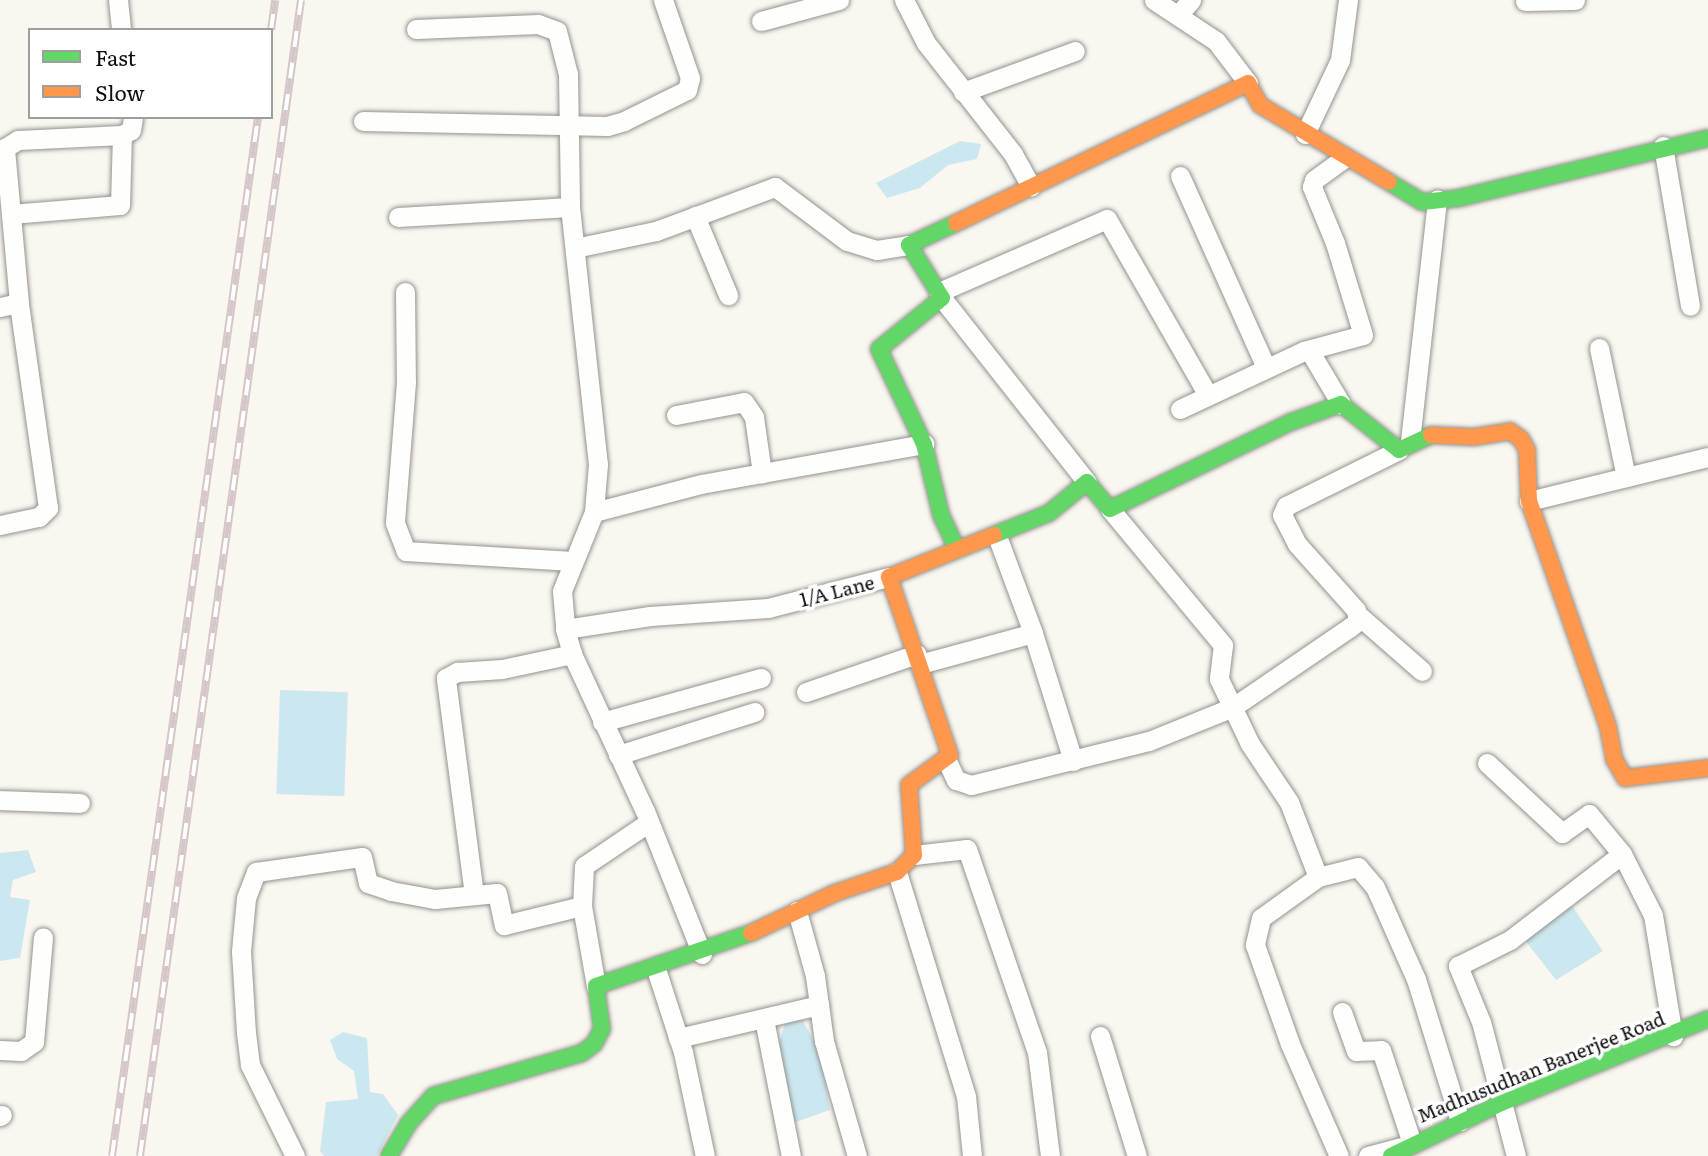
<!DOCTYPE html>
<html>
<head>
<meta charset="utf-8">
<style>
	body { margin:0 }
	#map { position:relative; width:1708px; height:1156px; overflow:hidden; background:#faf7f0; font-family:Literata,serif }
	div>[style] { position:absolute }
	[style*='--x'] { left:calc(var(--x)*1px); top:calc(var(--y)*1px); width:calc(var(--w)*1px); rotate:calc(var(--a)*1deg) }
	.water>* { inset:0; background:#cbe8f0; transform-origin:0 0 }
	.roads { filter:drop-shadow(0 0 2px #93928f) drop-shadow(0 0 2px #93928f) }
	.street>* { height:19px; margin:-9.5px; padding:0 9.5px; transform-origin:9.5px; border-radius:9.5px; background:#fefefd }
	.fast>* { height:16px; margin:-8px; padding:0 8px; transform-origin:8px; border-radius:8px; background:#63d668 }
	.slow>* { height:16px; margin:-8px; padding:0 8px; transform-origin:8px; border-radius:8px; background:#ff974d }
	.rail>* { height:8px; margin-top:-4px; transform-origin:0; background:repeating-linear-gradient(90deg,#fff 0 16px,#d5c6c7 0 32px); box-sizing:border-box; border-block:2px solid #d5c6c7 }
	span { translate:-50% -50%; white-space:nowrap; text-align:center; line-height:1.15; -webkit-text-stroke:7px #fff; paint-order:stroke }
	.street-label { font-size:19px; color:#0c0c0c }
	.legend { position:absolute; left:28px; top:28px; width:245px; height:91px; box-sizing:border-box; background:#fff; border:2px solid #9e9e9e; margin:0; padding:9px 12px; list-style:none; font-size:21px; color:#0c0c0c }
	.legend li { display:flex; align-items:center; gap:14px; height:35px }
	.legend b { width:35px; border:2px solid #9e9e9e }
</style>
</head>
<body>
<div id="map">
	<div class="water">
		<i style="clip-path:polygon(960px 141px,981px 144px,977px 159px,948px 165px,920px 188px,887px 198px,876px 183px)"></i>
		<i style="left:280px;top:690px;width:68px;height:104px;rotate:2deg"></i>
		<i style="clip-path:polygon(28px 850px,36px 872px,13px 880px,10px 897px,30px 900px,20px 958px,0 961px,0 853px)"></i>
		<i style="clip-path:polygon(1566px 897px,1603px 951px,1556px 980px,1520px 934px)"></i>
		<i style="clip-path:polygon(801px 1018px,819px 1049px,830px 1110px,793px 1123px,778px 1048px,785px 1023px)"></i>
		<i style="clip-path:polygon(343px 1032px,367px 1038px,370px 1092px,383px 1094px,398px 1115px,377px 1156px,324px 1156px,320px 1151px,326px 1102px,358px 1099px,354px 1071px,337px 1059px,330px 1040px)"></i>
	</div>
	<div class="roads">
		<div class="street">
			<i style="--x:118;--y:0;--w:30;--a:84"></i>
			<i style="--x:904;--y:0;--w:48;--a:62.9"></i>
			<i style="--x:926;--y:43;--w:141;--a:51.9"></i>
			<i style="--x:1013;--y:154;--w:37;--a:61"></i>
			<i style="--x:1154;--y:0;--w:74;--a:33.5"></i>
			<i style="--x:1216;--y:41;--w:53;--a:52.7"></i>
			<i style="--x:1525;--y:1;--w:50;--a:-1.1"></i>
			<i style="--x:1178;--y:15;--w:20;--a:-49"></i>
			<i style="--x:761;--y:21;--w:81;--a:-15.1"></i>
			<i style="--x:416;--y:29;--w:122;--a:-2.3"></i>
			<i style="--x:538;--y:24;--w:20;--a:20"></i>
			<i style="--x:557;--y:31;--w:44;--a:75.7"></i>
			<i style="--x:568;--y:74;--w:133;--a:89.1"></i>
			<i style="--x:570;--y:207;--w:259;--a:83.8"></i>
			<i style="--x:598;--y:464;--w:48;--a:94.8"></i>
			<i style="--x:594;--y:512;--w:85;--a:112.1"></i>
			<i style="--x:562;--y:591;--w:38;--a:85"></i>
			<i style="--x:565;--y:629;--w:26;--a:74"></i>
			<i style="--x:572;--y:654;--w:173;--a:65.1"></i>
			<i style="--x:645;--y:811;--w:154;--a:68.3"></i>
			<i style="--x:963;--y:92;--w:119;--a:-20.1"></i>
			<i style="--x:363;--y:121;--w:244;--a:1.2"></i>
			<i style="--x:607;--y:126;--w:18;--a:-16"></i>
			<i style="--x:624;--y:121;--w:70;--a:-26.2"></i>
			<i style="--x:687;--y:90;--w:12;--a:-76"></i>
			<i style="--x:690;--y:78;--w:83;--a:-109.1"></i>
			<i style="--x:1305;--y:134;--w:82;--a:-64.7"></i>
			<i style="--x:1340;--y:60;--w:61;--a:-82.4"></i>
			<i style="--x:1663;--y:146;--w:162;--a:80.4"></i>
			<i style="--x:1180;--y:176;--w:209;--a:65.8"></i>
			<i style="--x:11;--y:214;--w:109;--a:-4.7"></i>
			<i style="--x:120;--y:205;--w:70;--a:-88.4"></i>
			<i style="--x:695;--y:216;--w:86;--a:67.3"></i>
			<i style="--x:398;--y:217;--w:172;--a:-3.3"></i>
			<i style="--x:575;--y:248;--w:83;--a:-11.9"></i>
			<i style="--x:656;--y:231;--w:127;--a:-20.3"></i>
			<i style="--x:775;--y:187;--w:90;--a:36.9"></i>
			<i style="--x:847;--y:241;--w:31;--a:17"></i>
			<i style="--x:877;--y:250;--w:32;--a:-9"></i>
			<i style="--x:405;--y:292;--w:90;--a:89.4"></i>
			<i style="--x:406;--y:382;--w:141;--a:94.5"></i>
			<i style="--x:395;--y:523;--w:30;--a:69"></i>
			<i style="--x:406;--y:551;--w:166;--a:3.4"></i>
			<i style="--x:939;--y:292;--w:183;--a:-23.5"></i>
			<i style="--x:1107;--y:219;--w:203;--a:60.2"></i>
			<i style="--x:942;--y:298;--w:234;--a:51.8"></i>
			<i style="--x:0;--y:307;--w:19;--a:-12"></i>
			<i style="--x:19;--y:303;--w:156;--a:-95.2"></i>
			<i style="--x:5;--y:148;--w:15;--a:-32"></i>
			<i style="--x:18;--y:140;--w:104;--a:-2.8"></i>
			<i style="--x:122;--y:135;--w:10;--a:-29"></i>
			<i style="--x:131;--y:130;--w:13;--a:-81"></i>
			<i style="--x:1599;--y:348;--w:132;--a:78.2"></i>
			<i style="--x:1309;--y:350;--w:63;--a:59.3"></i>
			<i style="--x:1180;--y:409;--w:137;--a:-25.1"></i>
			<i style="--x:1304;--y:351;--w:61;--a:-15.2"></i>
			<i style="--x:1363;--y:335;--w:96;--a:-106.9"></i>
			<i style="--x:1335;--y:243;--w:61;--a:-112.3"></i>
			<i style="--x:1312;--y:187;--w:7;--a:-74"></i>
			<i style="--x:1314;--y:180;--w:37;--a:-36"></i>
			<i style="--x:676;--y:415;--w:69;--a:-10.8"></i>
			<i style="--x:744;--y:402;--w:18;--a:56"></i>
			<i style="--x:754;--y:417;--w:57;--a:81.9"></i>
			<i style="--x:1410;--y:441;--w:243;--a:-83.6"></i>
			<i style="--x:1529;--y:501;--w:184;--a:-13.8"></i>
			<i style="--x:1110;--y:509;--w:177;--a:50.3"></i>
			<i style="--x:1223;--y:645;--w:34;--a:97"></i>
			<i style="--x:1219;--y:679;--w:72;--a:64.5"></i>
			<i style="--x:1250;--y:744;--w:70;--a:56.1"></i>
			<i style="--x:1289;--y:802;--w:80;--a:68.9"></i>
			<i style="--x:1318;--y:877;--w:70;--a:144.3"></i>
			<i style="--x:1261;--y:918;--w:28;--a:103"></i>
			<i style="--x:1255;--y:945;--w:105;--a:70.5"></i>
			<i style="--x:1290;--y:1044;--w:122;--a:66.4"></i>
			<i style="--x:594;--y:512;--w:111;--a:-14.7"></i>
			<i style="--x:701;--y:484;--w:227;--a:-10.2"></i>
			<i style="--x:0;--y:525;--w:40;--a:-12"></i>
			<i style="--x:39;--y:517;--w:13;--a:-45"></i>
			<i style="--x:48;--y:508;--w:207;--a:-98.1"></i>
			<i style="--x:997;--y:536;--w:103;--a:69.6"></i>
			<i style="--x:1033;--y:633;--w:134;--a:72.6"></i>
			<i style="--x:1358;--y:615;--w:85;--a:41.2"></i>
			<i style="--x:565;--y:629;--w:86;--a:-8.7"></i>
			<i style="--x:650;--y:616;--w:118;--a:-3.9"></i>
			<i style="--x:768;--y:608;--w:125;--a:-14.4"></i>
			<i style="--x:920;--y:664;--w:117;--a:-15.3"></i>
			<i style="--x:806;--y:692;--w:117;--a:-18.9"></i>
			<i style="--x:602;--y:722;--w:165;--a:-15.5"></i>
			<i style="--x:618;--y:755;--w:143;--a:-17.5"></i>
			<i style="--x:947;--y:761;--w:21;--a:65"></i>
			<i style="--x:956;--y:780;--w:16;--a:18"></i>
			<i style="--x:971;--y:785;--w:183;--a:-13.9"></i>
			<i style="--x:1149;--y:741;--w:91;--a:-22"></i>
			<i style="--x:1233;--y:707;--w:140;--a:-34.3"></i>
			<i style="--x:1349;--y:628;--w:11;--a:-38"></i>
			<i style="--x:1358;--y:621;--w:11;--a:-100"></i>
			<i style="--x:1356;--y:610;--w:89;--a:-131.8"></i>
			<i style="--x:1297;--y:544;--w:33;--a:-117"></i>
			<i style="--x:1282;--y:515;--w:10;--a:-66"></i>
			<i style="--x:1286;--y:506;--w:126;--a:-26.4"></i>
			<i style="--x:1487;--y:763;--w:103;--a:43"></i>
			<i style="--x:1562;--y:833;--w:33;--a:-35"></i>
			<i style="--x:1589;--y:814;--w:52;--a:50.5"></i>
			<i style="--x:1622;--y:854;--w:68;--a:63.1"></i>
			<i style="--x:1653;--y:915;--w:123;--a:80.6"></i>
			<i style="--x:0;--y:800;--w:80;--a:2.1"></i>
			<i style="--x:914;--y:855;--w:53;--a:-6.5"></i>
			<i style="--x:967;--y:849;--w:215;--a:71"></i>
			<i style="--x:1037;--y:1052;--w:105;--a:82.9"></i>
			<i style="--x:897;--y:872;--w:234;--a:72.9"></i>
			<i style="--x:966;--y:1096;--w:60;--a:84.3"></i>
			<i style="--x:1318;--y:877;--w:41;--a:-14"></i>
			<i style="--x:1358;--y:867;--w:26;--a:50"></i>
			<i style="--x:1375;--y:887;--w:101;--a:66"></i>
			<i style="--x:1416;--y:979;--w:149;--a:72.8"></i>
			<i style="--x:474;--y:895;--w:219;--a:-97.4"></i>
			<i style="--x:446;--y:678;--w:13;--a:-29"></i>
			<i style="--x:457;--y:672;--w:45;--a:-3.8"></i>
			<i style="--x:502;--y:669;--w:72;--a:-12.1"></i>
			<i style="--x:582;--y:906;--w:40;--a:-87.1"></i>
			<i style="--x:584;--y:866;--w:78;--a:-34.1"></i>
			<i style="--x:797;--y:911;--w:67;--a:74.5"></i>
			<i style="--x:815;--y:976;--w:66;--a:82.1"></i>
			<i style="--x:824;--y:1041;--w:120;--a:74"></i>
			<i style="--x:656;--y:969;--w:87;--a:72"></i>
			<i style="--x:683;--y:1052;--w:106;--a:78.1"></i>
			<i style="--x:1342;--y:1012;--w:41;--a:70.3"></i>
			<i style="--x:1356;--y:1051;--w:25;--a:-2"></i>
			<i style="--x:1381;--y:1050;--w:98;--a:71.6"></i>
			<i style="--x:764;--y:1019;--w:140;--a:78.9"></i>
			<i style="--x:1100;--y:1036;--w:126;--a:72.9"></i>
			<i style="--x:678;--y:1038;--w:145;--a:-13.2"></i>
			<i style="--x:0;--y:1050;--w:21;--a:3"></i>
			<i style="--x:21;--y:1051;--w:16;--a:-35"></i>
			<i style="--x:34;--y:1042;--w:105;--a:-85.1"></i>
			<i style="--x:0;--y:1116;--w:2;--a:-27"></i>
			<i style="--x:295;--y:1156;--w:102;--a:-116.3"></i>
			<i style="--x:250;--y:1065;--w:32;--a:-97"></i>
			<i style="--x:246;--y:1033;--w:82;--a:-93.5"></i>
			<i style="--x:241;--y:951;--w:53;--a:-84.6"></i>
			<i style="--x:246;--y:898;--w:28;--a:-69"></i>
			<i style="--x:256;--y:872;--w:107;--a:-8.1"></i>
			<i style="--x:362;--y:857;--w:27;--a:77"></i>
			<i style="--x:368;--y:883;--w:24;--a:19"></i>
			<i style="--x:391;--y:891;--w:45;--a:10.3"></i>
			<i style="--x:435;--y:899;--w:62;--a:-5.5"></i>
			<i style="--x:497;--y:893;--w:33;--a:78"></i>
			<i style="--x:504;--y:925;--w:80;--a:-13.7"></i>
			<i style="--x:582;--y:906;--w:81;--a:80.1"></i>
			<i style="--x:1368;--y:1156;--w:34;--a:-15"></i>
			<i style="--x:1516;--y:1156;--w:138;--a:-104.6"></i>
			<i style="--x:1481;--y:1022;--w:61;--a:-112.3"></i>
			<i style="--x:1458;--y:966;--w:58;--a:-26.6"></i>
			<i style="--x:1510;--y:940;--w:141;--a:-37.5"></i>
		</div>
		<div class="fast">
			<i style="--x:1389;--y:182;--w:39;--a:31"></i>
			<i style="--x:1422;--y:202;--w:37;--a:-6"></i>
			<i style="--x:1459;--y:198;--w:256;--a:-13.5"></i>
			<i style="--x:956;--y:223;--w:52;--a:154.9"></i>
			<i style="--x:909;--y:245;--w:62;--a:58.1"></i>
			<i style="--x:942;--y:298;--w:81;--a:141"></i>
			<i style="--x:879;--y:349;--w:105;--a:64.7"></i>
			<i style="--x:924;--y:444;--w:73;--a:76.5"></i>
			<i style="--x:941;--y:515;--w:38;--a:65"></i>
			<i style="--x:994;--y:535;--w:59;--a:-21.8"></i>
			<i style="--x:1049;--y:513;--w:49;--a:-39.2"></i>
			<i style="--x:1087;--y:482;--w:35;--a:50"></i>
			<i style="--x:1110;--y:509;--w:201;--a:-25.7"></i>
			<i style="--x:1291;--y:422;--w:53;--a:-19.8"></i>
			<i style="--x:1341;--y:404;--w:74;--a:38.4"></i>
			<i style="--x:1399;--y:450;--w:35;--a:-25"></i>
			<i style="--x:389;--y:1156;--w:37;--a:-59"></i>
			<i style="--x:408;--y:1124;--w:38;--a:-48"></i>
			<i style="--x:433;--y:1096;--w:155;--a:-16.1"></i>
			<i style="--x:582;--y:1053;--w:15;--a:-37"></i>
			<i style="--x:594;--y:1044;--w:17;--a:-62"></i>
			<i style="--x:602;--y:1029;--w:43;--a:-97.9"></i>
			<i style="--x:596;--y:986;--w:164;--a:-18.9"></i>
			<i style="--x:1391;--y:1156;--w:122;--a:-25.7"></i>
			<i style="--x:1501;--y:1103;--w:223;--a:-22.1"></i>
		</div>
		<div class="slow">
			<i style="--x:956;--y:223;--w:324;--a:-25.6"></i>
			<i style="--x:1248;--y:83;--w:25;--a:61"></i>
			<i style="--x:1260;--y:105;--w:150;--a:30.8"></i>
			<i style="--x:1431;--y:435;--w:43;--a:2.7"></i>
			<i style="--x:1474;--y:437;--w:36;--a:-9"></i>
			<i style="--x:1510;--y:431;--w:14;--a:36"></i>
			<i style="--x:1521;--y:439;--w:13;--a:61"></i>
			<i style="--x:1527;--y:450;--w:51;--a:87.8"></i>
			<i style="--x:1529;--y:501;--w:239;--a:70.7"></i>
			<i style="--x:1608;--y:727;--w:33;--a:79"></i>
			<i style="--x:1614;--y:759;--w:22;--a:60"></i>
			<i style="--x:1625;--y:778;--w:84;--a:-6.9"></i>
			<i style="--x:751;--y:933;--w:93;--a:-25.5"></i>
			<i style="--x:835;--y:893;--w:65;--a:-18.7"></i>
			<i style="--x:897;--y:872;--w:24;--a:-45"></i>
			<i style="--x:914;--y:855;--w:70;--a:-94.1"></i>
			<i style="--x:909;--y:785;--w:51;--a:-36.2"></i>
			<i style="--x:950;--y:755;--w:188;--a:-108.9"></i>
			<i style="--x:889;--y:577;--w:113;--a:-21.8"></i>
		</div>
	</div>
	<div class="rail">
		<i style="--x:271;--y:30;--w:30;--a:-82"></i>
		<i style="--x:112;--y:1156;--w:1049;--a:-82"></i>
		<i style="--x:140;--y:1156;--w:1167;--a:-82.07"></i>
	</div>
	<div class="street-label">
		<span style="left:837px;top:591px;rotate:-14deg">1/A Lane</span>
		<span style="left:1541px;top:1067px;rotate:-22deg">Madhusudhan Banerjee Road</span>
	</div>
	<ul class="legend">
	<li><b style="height:9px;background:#63d668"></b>Fast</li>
	<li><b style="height:9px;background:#ff974d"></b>Slow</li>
	</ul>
</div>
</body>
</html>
